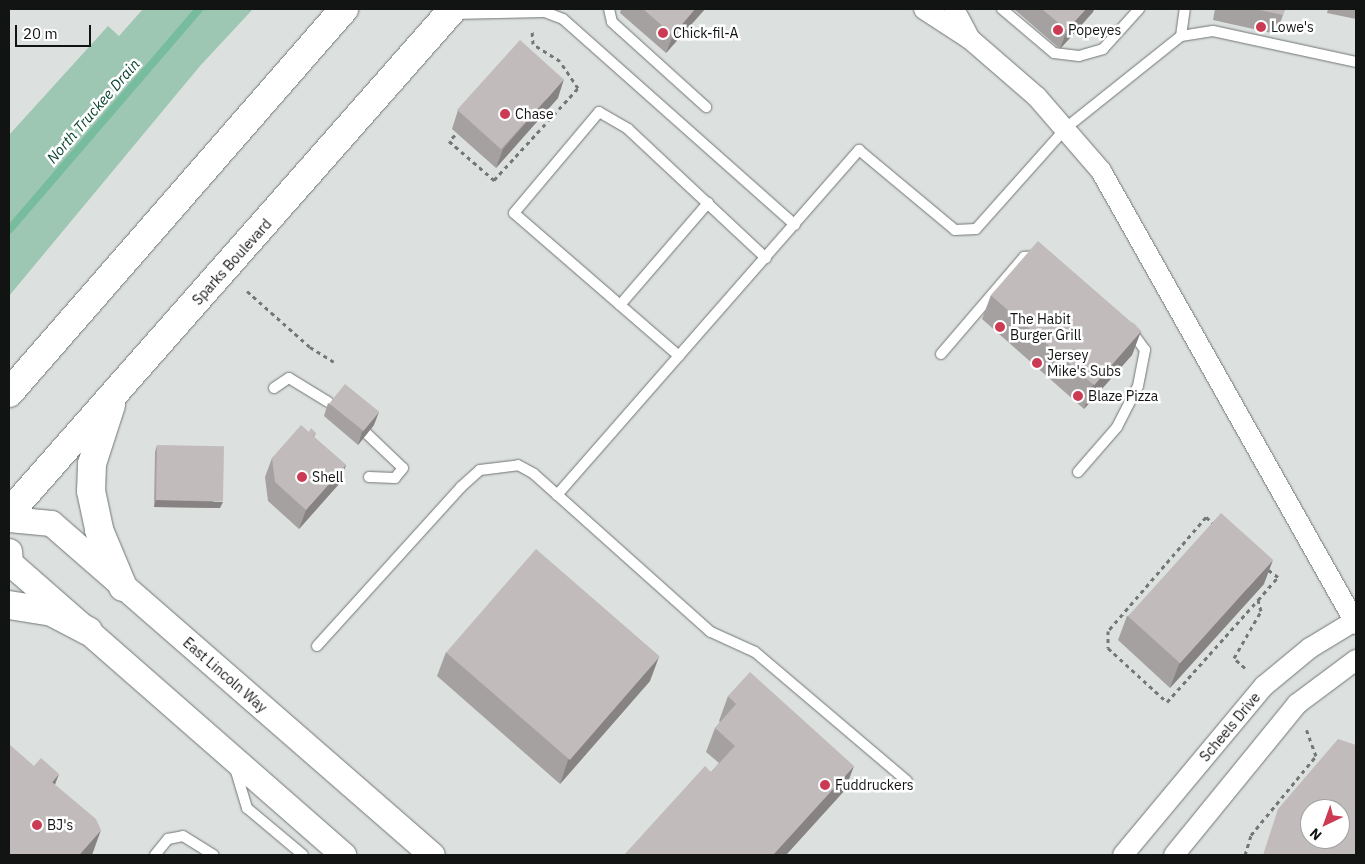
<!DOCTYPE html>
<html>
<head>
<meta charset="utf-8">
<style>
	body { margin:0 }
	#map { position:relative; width:1365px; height:864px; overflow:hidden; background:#dce1df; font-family:"IBM Plex Sans",sans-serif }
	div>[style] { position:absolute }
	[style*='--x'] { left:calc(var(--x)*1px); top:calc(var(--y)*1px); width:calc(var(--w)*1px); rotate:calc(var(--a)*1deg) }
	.green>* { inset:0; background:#9ec7b3 }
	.stream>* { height:8px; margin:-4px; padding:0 4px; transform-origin:4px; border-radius:4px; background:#77bc9c }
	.path>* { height:3px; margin-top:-1.5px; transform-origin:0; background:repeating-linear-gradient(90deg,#747776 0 4px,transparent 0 8px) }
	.roads { filter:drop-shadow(0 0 1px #717573) drop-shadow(0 0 1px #717573) }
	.service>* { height:10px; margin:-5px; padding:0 5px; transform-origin:5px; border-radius:5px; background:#fff }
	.minor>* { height:20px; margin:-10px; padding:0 10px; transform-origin:10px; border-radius:10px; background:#fff }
	.tertiary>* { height:25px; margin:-12.5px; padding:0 12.5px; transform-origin:12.5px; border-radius:12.5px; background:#fff }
	.primary>* { height:28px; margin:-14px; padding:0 14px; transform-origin:14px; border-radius:14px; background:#fff }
	.wall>* { inset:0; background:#a6a1a1 }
	.shaded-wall>* { inset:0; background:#878383 }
	.building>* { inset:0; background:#c1bbbb; transform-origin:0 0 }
	.dots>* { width:14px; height:14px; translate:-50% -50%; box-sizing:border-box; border:2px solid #fff; border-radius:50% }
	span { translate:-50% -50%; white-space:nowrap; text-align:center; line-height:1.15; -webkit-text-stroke:5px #fff; paint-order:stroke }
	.poi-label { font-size:14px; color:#121413 }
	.left { translate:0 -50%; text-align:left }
	.street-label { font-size:14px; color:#121413 }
	.water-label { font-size:15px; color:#09442f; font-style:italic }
	.frame { position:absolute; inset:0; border:10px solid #121413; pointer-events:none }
	.north { position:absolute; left:1300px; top:799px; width:50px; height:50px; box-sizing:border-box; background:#fff; border:1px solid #a0a1a1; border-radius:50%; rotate:222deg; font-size:14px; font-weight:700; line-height:20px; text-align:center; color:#121413 }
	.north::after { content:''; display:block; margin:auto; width:18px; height:22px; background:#cb3b54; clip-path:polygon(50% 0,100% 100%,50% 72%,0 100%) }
	.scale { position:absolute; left:15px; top:25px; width:76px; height:22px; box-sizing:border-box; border:2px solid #121413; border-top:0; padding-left:6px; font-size:15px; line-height:18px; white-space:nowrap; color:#121413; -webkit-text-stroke:4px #fff; paint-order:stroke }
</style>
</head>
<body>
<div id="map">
	<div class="green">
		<i style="clip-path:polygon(143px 9px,253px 9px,200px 66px,9px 296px,9px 135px,108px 26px,119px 36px)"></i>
	</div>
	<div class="stream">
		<i style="--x:9;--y:230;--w:291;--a:-49.3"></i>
	</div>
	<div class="path">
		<i style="--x:455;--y:135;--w:8;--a:135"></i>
		<i style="--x:449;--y:141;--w:60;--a:40.9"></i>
		<i style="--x:494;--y:180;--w:125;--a:-47.6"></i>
		<i style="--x:578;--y:88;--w:32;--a:-124"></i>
		<i style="--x:560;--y:61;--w:32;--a:-148"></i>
		<i style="--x:533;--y:44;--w:14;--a:-94"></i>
		<i style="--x:247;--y:291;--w:84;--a:41.6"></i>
		<i style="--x:310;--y:347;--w:28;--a:32"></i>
		<i style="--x:1215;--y:525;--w:12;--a:-138"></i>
		<i style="--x:1206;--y:517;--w:150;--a:130.7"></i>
		<i style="--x:1108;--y:631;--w:17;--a:90"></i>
		<i style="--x:1108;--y:648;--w:80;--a:42.5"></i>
		<i style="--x:1167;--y:702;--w:137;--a:-48.3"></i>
		<i style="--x:1245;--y:668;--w:15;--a:-138"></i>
		<i style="--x:1234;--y:658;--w:54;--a:-60.1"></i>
		<i style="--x:1261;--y:611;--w:11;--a:-105"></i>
		<i style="--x:1258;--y:600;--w:30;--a:-49"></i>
		<i style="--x:1278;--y:577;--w:14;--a:-144"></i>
		<i style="--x:1245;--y:855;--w:21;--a:-73"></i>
		<i style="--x:1251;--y:835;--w:102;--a:-50.6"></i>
		<i style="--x:1316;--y:756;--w:29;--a:-110"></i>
	</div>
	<div class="roads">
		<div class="service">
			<i style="--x:609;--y:9;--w:13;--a:77"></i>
			<i style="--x:612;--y:22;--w:127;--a:42.1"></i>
			<i style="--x:1002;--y:9;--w:68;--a:40.2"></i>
			<i style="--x:1054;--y:53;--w:25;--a:7"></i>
			<i style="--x:1079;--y:56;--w:25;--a:-16"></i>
			<i style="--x:1103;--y:49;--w:54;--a:-48"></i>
			<i style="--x:452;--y:14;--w:93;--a:-1.2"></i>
			<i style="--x:545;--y:12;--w:19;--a:21"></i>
			<i style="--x:563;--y:19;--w:310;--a:41.6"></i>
			<i style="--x:1181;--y:36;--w:27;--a:-82"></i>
			<i style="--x:620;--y:305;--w:135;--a:-49.2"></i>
			<i style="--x:941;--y:354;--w:128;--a:-49.4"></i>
			<i style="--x:1024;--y:257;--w:13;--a:-4"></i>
			<i style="--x:679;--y:356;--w:218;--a:-139.1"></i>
			<i style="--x:514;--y:213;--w:132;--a:-49.9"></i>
			<i style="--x:599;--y:112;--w:34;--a:30"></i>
			<i style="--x:628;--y:129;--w:189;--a:43.1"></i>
			<i style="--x:274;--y:388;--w:18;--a:-34"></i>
			<i style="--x:289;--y:378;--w:46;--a:31.6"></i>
			<i style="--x:365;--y:432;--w:52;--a:43.5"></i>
			<i style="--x:403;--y:468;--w:13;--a:129"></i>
			<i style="--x:395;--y:478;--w:26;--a:-178"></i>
			<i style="--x:1078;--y:472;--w:60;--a:-49.1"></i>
			<i style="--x:1117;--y:427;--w:46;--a:-62.9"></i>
			<i style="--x:1138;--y:386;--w:37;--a:-79"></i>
			<i style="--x:1145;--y:350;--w:26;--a:-126"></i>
			<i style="--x:557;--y:495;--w:459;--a:-48.8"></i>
			<i style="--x:859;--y:150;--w:125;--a:39.8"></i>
			<i style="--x:955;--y:230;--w:21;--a:-3"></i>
			<i style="--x:976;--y:229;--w:137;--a:-48.3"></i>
			<i style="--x:1067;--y:127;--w:146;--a:-38.6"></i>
			<i style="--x:1181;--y:36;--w:32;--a:-9"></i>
			<i style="--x:1213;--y:31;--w:146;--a:12.2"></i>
			<i style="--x:317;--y:646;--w:215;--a:-47.8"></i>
			<i style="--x:461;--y:487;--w:25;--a:-42"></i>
			<i style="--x:480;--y:470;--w:38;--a:-7"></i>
			<i style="--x:518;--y:465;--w:18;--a:29"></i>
			<i style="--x:534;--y:474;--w:237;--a:41.8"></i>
			<i style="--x:711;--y:632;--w:48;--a:24.4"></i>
			<i style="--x:755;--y:652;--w:199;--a:40.3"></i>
			<i style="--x:235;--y:768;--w:42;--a:73.3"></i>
			<i style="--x:247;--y:808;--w:73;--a:40"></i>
			<i style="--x:155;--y:855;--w:21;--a:-51"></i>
			<i style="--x:168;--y:839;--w:15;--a:-11"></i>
			<i style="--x:183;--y:836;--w:36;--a:32"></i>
		</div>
		<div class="minor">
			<i style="--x:924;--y:9;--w:55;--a:33.1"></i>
			<i style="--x:970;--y:39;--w:89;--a:40.9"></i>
			<i style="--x:1037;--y:97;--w:98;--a:49.1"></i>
			<i style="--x:1101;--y:171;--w:520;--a:60.62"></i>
			<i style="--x:954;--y:9;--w:34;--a:62"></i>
			<i style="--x:1123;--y:855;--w:220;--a:-50.2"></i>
			<i style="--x:1264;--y:686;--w:60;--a:-39.6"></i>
			<i style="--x:1310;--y:648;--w:54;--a:-31.3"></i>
			<i style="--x:1174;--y:855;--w:195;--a:-50.8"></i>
			<i style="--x:1297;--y:704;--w:74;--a:-36.7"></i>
		</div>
		<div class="tertiary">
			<i style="--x:9;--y:519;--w:42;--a:5.4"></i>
			<i style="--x:51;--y:523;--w:505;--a:41.07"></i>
			<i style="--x:9;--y:551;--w:12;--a:85"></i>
			<i style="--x:10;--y:563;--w:443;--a:41.2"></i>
		</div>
		<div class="primary">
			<i style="--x:9;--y:393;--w:510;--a:-48.9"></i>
			<i style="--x:111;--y:405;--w:62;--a:107.9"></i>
			<i style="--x:92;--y:464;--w:27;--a:92"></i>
			<i style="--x:91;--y:491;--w:40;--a:78"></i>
			<i style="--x:99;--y:530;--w:62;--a:67.2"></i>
			<i style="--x:9;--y:513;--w:672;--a:-48.62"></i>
			<i style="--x:9;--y:605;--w:44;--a:9.2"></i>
			<i style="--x:52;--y:612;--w:41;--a:27.8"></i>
		</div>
	</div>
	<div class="wall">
		<i style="clip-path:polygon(621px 9px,705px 9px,666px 53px,620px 13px)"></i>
		<i style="clip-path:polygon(1014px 9px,1094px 9px,1093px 12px,1060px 49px)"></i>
		<i style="clip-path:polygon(1215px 9px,1285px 9px,1283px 15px,1276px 34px,1213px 20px)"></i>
		<i style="clip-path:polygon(1328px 9px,1356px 9px,1356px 19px,1327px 13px)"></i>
		<i style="clip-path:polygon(558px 98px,496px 168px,452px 129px,458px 110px)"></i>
		<i style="clip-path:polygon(991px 295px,1141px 331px,1132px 355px,1084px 409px,982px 319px)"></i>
		<i style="clip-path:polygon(328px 403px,374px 425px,358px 445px,324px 416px)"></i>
		<i style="clip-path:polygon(309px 432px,316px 433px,314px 437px,346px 465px,339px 484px,299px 529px,268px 501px,265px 477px,272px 458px)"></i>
		<i style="clip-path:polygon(157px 445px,220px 508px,154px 507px,155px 452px)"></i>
		<i style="clip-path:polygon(1264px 584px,1170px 688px,1118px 640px,1127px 616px)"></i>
		<i style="clip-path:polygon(446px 652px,650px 681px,560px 784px,437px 676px)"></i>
		<i style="clip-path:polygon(728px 696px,845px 790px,786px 855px,624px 855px,711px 772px,719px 763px,706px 752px,715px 728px,720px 722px,719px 721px)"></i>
	</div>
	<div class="shaded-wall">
		<i style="clip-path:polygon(695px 9px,705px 9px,666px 53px,673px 35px)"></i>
		<i style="clip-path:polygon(1086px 9px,1094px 9px,1093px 12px,1060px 49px,1067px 30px)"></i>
		<i style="clip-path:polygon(564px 79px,558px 98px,496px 168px,503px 149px)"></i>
		<i style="clip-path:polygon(1141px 331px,1132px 355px,1084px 409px,1093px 385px)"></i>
		<i style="clip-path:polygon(379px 412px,374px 425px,358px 445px,362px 432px)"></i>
		<i style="clip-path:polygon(346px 465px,339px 484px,299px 529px,306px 510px)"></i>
		<i style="clip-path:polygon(156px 500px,223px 502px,220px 508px,154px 507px)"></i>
		<i style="clip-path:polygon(1273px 560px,1264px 584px,1170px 688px,1179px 664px)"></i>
		<i style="clip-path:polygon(659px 657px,650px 681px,560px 784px,568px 760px)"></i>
		<i style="clip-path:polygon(854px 766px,845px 790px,786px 855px,773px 855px)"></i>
		<i style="clip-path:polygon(59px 774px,50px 798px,52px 782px)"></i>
		<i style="clip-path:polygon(101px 830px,92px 855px,79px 855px)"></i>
	</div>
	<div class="building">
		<i style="clip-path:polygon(643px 9px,695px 9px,673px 35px)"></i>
		<i style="clip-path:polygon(1042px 9px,1086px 9px,1067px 30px)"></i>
		<i style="clip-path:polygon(1255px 9px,1285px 9px,1283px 15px)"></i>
		<i style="left:520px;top:40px;width:59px;height:94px;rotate:42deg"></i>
		<i style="left:1038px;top:241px;width:137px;height:72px;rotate:41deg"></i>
		<i style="left:345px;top:384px;width:44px;height:25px;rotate:39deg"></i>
		<i style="clip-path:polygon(301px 425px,309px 432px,311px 428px,316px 433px,313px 436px,346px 465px,306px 510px,275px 482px,272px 458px)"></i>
		<i style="left:157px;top:445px;width:67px;height:55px;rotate:1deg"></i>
		<i style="left:1221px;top:513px;width:70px;height:139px;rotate:42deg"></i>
		<i style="left:536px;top:549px;width:164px;height:137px;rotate:41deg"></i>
		<i style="clip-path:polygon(750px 672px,854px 766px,773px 855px,624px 855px,705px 766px,711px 772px,735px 746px,715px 728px,736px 704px,728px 696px)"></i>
		<i style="clip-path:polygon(evenodd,1338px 739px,1356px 745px,1356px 855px,1263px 855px,1278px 809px,1338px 739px,1310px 809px,1340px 809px,1340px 839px,1310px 839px,1310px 809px)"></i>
		<i style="clip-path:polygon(9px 744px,34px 766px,41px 758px,59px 774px,52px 782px,96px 819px,101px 830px,79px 855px,9px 855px)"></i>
	</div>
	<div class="dots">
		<i style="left:1261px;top:27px;background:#cb3b54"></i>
		<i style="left:1058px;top:30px;background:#cb3b54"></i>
		<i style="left:663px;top:33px;background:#cb3b54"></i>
		<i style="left:505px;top:114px;background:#cb3b54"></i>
		<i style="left:1000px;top:327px;background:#cb3b54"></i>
		<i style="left:1037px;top:363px;background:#cb3b54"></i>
		<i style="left:1078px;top:396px;background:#cb3b54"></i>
		<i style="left:302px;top:477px;background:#cb3b54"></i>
		<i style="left:825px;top:785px;background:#cb3b54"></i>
		<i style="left:37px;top:825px;background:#cb3b54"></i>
	</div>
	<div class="poi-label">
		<span class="left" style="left:1271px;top:27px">Lowe's</span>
		<span class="left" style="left:1068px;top:30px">Popeyes</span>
		<span class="left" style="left:673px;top:33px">Chick-fil-A</span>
		<span class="left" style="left:515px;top:114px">Chase</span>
		<span class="left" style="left:1010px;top:327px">The Habit<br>Burger Grill</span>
		<span class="left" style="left:1047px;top:363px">Jersey<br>Mike's Subs</span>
		<span class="left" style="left:1088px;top:396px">Blaze Pizza</span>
		<span class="left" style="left:312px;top:477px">Shell</span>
		<span class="left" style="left:835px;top:785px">Fuddruckers</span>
		<span class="left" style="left:47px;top:825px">BJ's</span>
	</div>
	<div class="street-label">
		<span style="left:232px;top:262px;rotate:-48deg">Sparks Boulevard</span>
		<span style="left:225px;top:675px;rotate:41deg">East Lincoln Way</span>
		<span style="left:1230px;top:727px;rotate:-50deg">Scheels Drive</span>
	</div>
	<div class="water-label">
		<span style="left:93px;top:111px;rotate:-49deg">North Truckee Drain</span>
	</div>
	<div class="frame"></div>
	<div class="north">N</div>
	<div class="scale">20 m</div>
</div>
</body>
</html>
